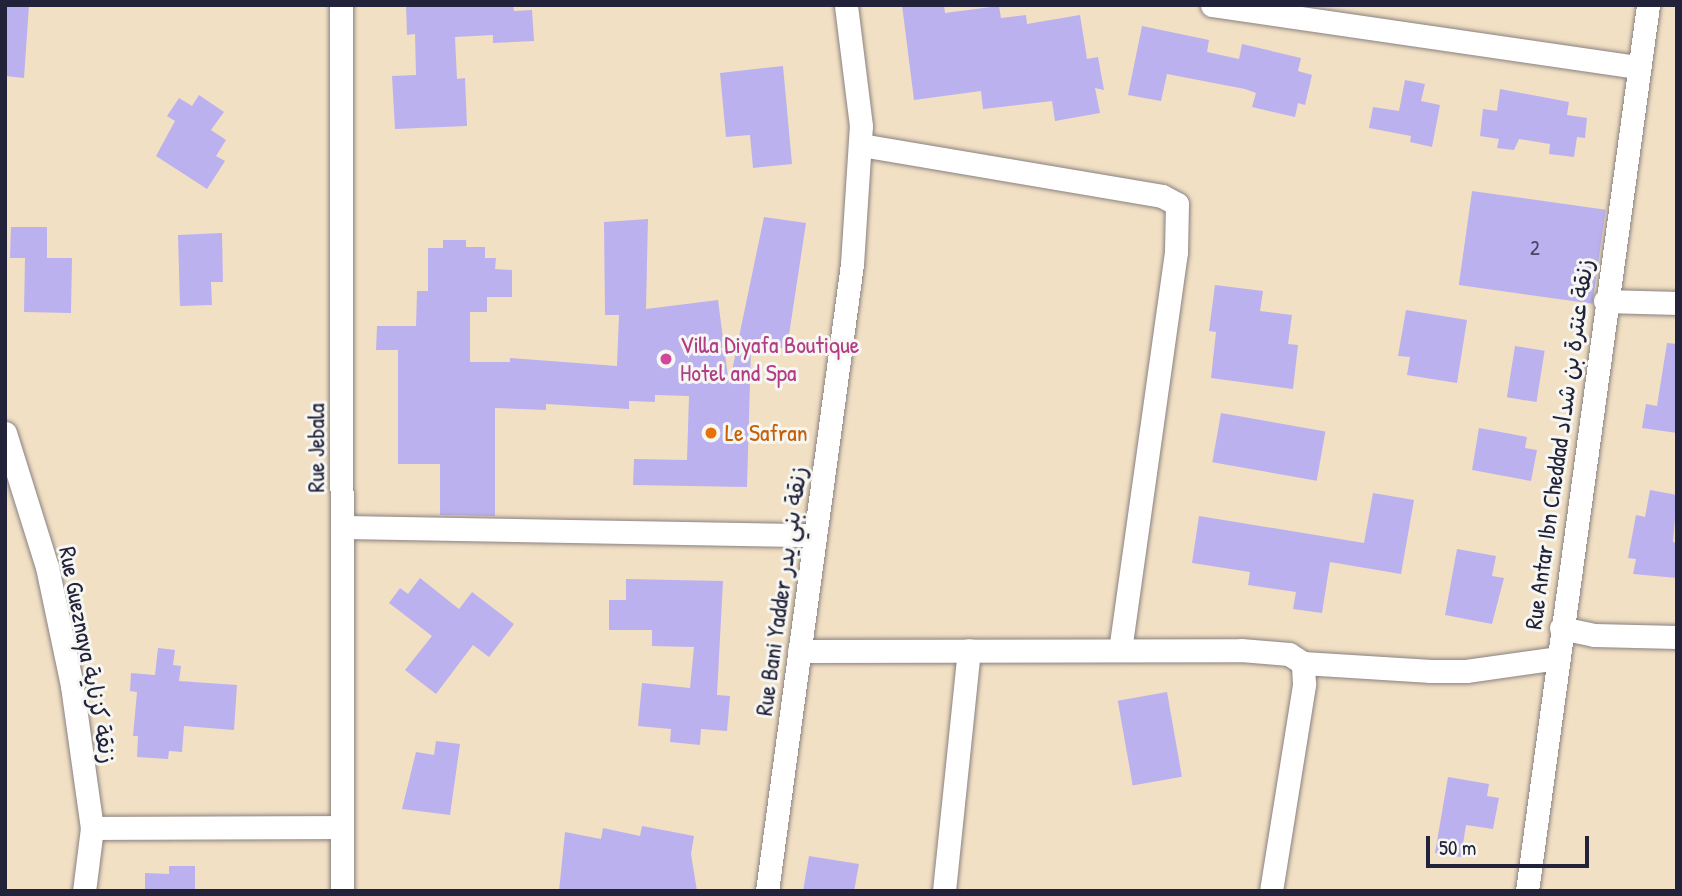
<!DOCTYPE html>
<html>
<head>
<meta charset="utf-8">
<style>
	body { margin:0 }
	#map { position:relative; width:1682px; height:896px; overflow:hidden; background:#f2e0c4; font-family:"Patrick Hand","Playpen Sans Arabic",sans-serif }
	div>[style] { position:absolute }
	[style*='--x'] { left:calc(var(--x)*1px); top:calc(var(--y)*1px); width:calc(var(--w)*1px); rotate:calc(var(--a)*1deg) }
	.building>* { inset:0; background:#bbb1ef; transform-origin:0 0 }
	.roads { filter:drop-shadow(0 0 2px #8a8180) drop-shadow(0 0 2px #8a8180) }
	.minor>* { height:23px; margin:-11.5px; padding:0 11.5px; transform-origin:11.5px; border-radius:11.5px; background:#fff }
	.dots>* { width:19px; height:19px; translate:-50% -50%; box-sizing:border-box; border:4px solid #f6f6f2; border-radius:50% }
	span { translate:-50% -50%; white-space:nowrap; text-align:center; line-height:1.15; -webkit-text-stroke:6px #f6f6f2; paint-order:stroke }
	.number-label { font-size:21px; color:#484668 }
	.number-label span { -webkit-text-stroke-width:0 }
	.hotel-label { font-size:24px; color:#b23c85 }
	.left { translate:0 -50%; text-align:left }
	.food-label { font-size:24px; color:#c56008 }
	.street-label { font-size:24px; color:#22223b }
	.frame { position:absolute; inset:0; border:7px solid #22223b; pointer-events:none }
	.scale { position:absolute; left:1426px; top:836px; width:163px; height:32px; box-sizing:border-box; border:4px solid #22223b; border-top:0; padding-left:9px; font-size:21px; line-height:24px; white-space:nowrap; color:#22223b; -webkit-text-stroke:5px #f6f6f2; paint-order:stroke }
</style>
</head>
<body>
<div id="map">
	<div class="building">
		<i style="clip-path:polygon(5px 5px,29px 5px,24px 78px,5px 76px)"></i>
		<i style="clip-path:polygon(406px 5px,513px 5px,514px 11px,532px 10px,534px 41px,493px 43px,493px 35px,455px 37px,457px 79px,465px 78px,467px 126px,395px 129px,392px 76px,416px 75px,415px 34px,407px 35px)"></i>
		<i style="clip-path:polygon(902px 5px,944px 5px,945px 13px,999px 6px,1001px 18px,1026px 15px,1027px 24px,1080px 15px,1087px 59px,1098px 57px,1104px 90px,1095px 88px,1100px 113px,1055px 121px,1052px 101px,983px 109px,981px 91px,914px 100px)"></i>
		<i style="clip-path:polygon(1142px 26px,1209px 40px,1207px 52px,1239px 59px,1242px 44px,1301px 58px,1298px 71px,1312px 75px,1305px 105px,1298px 103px,1295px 117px,1252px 107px,1256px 93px,1245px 89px,1167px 74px,1161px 101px,1128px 95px)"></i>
		<i style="clip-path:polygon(783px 66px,792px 164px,753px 168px,750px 135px,726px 137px,720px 73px)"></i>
		<i style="clip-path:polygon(1405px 80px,1425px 84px,1421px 101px,1440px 105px,1432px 147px,1410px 142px,1411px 136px,1369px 128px,1373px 107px,1399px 111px)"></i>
		<i style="clip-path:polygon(1500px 89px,1569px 102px,1567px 115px,1587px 118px,1585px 138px,1577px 137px,1574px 157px,1549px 154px,1550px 144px,1519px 139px,1514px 150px,1497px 148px,1499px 139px,1480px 136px,1483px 109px,1497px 111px)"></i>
		<i style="clip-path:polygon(199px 95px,224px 112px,211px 130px,226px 140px,216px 156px,225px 161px,207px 189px,156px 156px,175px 121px,167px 116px,179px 98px,192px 106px)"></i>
		<i style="left:1472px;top:191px;width:135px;height:95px;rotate:8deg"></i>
		<i style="clip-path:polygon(764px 217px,806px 223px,787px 348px,751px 348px,747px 487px,633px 485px,634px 459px,687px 460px,689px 396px,655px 395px,655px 402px,629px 401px,629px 409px,546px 404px,546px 410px,495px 408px,495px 516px,440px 515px,440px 464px,398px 464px,398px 350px,376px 350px,377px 326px,416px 326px,417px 291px,428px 291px,428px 248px,443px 248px,443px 240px,466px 240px,466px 247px,485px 247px,485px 258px,496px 258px,495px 269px,512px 270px,512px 297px,487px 297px,487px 312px,470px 312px,470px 362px,510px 362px,510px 358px,617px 366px,619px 315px,605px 315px,604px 222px,648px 219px,646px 309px,718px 300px,729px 385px)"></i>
		<i style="clip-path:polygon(11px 227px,47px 227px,47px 258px,72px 258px,71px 313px,24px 312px,25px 258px,10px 258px)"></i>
		<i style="clip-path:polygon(222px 233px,223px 282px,211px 282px,212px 305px,180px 306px,178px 235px)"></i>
		<i style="clip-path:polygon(1215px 285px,1263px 291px,1260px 311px,1292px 315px,1288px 344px,1298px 345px,1293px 389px,1211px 378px,1216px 332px,1209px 331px)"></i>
		<i style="clip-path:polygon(1406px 310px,1467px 320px,1457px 383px,1407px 375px,1410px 357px,1398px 356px)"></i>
		<i style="clip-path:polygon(1667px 343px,1677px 344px,1677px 433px,1642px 428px,1646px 404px,1657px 406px)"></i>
		<i style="left:1515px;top:346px;width:30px;height:52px;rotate:9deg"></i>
		<i style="left:1221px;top:413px;width:106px;height:50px;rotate:10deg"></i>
		<i style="clip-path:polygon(1479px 428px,1527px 437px,1525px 448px,1537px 450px,1531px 481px,1472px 470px)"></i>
		<i style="clip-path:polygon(1650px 490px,1677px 495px,1673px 542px,1677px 543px,1677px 578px,1633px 574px,1636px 559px,1628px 558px,1636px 515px,1645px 517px)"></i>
		<i style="clip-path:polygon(1373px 493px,1414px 500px,1401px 574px,1330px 562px,1322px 613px,1293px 609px,1296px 592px,1248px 585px,1250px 572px,1192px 563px,1199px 516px,1364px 543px)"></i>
		<i style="clip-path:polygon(1457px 549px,1496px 556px,1492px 576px,1504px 578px,1492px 624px,1445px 615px)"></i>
		<i style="clip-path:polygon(420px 578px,459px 609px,472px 592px,514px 624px,489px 657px,473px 645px,436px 694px,405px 670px,432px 636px,389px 603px,400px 588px,408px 594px)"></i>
		<i style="clip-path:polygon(626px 579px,723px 581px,717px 695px,730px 696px,727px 731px,701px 729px,700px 745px,670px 742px,671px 729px,638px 726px,642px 683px,690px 688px,694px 647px,652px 646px,652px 630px,609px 630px,609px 600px,626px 600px)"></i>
		<i style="clip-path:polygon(158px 648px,175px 650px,173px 665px,181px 666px,179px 681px,237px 685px,234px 730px,184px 726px,182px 752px,169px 751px,168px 759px,137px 757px,138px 736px,133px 736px,137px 692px,130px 691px,131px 673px,155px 675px)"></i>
		<i style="left:1167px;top:692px;width:86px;height:50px;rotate:80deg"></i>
		<i style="clip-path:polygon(436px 741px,460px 744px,450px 815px,402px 809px,416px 752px,434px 755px)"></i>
		<i style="clip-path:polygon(1448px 777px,1489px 784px,1487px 796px,1499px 798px,1493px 829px,1466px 825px,1461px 857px,1435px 853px)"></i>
		<i style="clip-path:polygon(642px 826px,694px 836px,691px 854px,697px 891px,559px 891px,565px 832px,601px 839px,603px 828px,640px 836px)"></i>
		<i style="clip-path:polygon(809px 856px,859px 864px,854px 891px,803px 891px)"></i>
		<i style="clip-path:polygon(169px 866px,195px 866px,195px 891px,145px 891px,145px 873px,169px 874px)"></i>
	</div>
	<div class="roads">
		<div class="minor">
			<i style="--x:341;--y:5;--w:886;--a:89.94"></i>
			<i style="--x:1212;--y:5;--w:431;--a:8.3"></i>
			<i style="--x:861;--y:145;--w:305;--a:9.6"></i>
			<i style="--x:1162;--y:196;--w:17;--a:28"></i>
			<i style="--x:1177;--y:204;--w:48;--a:91.2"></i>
			<i style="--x:1176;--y:252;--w:401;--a:98"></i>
			<i style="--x:1605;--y:301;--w:72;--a:1.6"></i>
			<i style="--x:5;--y:433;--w:140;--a:72.6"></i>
			<i style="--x:47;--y:567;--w:122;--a:78.1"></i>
			<i style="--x:72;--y:686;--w:143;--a:82"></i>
			<i style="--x:92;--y:828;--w:64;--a:97.2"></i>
			<i style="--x:342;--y:527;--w:472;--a:1"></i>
			<i style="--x:1561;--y:628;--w:34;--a:12"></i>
			<i style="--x:1594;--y:635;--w:83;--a:1.4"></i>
			<i style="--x:799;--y:651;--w:442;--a:-0.1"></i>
			<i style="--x:1241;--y:650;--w:48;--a:4.8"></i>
			<i style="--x:1289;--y:654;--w:17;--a:33"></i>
			<i style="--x:1303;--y:663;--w:128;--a:3.6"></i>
			<i style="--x:1431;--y:671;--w:35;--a:0"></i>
			<i style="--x:1466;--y:671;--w:92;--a:-8.1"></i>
			<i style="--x:92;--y:828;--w:249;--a:-0.2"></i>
			<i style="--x:767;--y:891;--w:633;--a:-82.28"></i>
			<i style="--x:852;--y:264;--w:138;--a:-86.3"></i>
			<i style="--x:861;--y:126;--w:122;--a:-97.1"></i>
			<i style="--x:944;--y:891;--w:242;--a:-84.1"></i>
			<i style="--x:1271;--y:891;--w:210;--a:-80.9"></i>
			<i style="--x:1304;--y:684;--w:21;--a:-93"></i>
			<i style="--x:1527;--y:891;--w:894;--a:-82.22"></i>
		</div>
	</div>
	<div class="dots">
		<i style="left:666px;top:359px;background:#d1479c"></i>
		<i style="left:711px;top:433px;background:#e8710a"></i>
	</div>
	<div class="number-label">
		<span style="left:1535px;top:248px">2</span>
	</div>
	<div class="hotel-label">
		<span class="left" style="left:680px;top:359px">Villa Diyafa Boutique<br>Hotel and Spa</span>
	</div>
	<div class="food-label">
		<span class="left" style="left:725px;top:433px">Le Safran</span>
	</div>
	<div class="street-label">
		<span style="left:1559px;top:444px;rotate:-82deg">Rue Antar Ibn Cheddad زنقة عنترة بن شداد</span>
		<span style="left:316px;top:448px;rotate:-90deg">Rue Jebala</span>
		<span style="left:781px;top:591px;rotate:-82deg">Rue Bani Yadder زنقة بني يدر</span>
		<span style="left:88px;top:655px;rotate:79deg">Rue Gueznaya زنقة كزناية</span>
	</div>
	<div class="frame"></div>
	<div class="scale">50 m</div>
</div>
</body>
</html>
